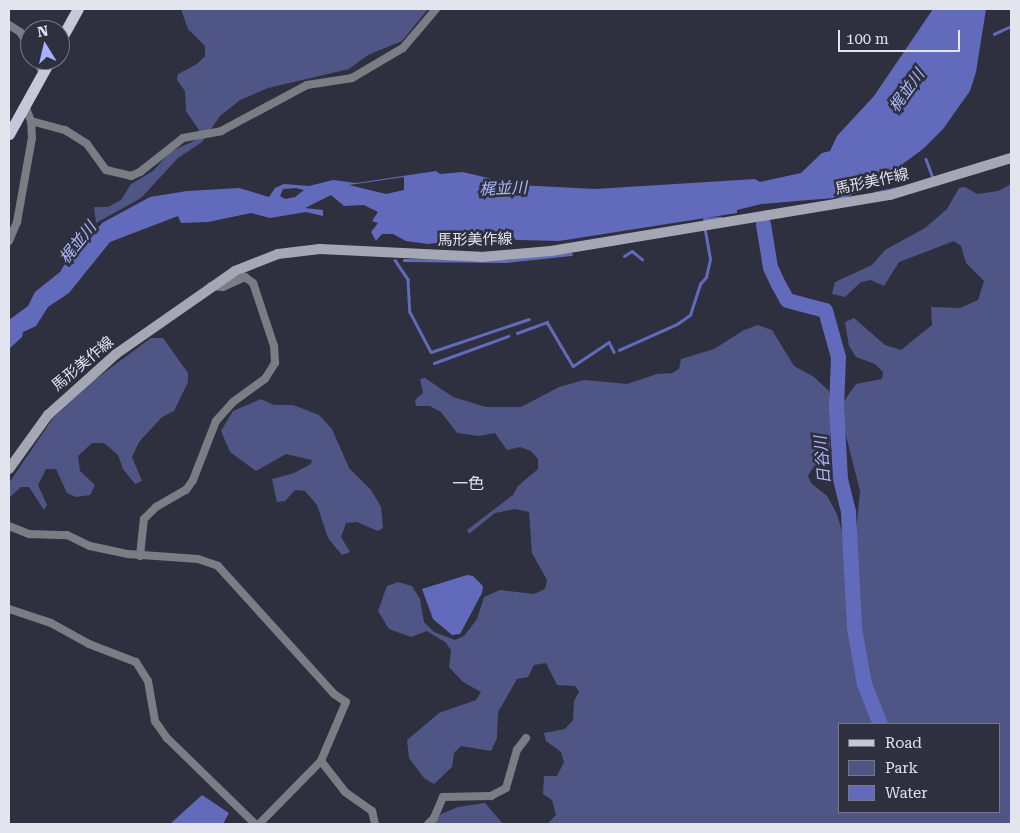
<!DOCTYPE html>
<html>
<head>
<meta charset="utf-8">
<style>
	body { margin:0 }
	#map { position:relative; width:1020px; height:833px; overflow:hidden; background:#2e303f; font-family:"Roboto Serif","Noto Sans JP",serif }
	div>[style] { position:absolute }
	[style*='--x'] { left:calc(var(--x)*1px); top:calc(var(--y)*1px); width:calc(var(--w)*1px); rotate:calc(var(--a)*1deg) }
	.green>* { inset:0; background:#4f5685 }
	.water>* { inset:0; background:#626bbb }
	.stream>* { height:2.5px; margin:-1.25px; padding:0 1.25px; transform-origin:1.25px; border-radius:1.25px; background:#626bbb }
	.river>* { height:15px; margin:-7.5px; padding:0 7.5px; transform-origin:7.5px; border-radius:7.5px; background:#626bbb }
	.minor>* { height:8px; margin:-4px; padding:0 4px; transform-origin:4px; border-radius:4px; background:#7b7d85 }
	.secondary>* { height:10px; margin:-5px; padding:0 5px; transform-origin:5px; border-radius:5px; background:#a5a7b4 }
	.primary>* { height:11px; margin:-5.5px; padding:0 5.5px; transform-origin:5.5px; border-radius:5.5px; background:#c5c8d9 }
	span { translate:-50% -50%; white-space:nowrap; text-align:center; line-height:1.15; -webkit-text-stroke:5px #2e303f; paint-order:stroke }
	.street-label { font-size:15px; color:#e2e4ee }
	.water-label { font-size:16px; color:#aeb9fa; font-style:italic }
	.neighbourhood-label { font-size:16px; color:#e2e4ee }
	.frame { position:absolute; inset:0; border:10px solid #e2e4ee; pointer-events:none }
	.legend { position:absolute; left:838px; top:723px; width:162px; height:90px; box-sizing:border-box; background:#2e303f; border:1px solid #767885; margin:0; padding:6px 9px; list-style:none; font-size:15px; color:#e2e4ee }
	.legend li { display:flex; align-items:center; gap:10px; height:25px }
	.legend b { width:25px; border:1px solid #767885 }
	.north { position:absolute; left:20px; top:20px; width:50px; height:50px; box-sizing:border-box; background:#2e303f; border:1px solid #767885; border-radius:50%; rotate:351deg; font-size:14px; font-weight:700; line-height:20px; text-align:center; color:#e2e4ee }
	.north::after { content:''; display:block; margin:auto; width:18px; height:22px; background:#a5b1fc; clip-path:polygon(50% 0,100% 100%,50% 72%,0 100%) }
	.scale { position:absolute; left:838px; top:30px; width:122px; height:22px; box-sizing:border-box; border:2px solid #e2e4ee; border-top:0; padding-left:6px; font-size:15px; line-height:18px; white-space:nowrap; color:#e2e4ee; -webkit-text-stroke:4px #2e303f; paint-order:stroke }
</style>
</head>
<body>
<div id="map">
	<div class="green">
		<i style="clip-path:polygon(181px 9px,428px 9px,402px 41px,368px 55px,349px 69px,268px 88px,240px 100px,220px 116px,202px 142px,178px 158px,141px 198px,96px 223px,94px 207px,108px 207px,121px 200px,131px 184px,153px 171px,170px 152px,196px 140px,199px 130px,186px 111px,185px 91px,177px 80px,178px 74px,197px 64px,205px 56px,205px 46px,188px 29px)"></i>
		<i style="clip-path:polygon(evenodd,1011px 184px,1011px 824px,547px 824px,556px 815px,552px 800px,543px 794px,544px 776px,557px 776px,564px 762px,561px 752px,546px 741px,544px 733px,565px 729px,573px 720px,574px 701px,579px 692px,575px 686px,557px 685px,546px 663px,534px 665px,528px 677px,517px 679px,498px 712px,497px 738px,491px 751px,461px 746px,454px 753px,452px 767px,434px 784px,424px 778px,409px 758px,407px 740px,439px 713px,476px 700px,481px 692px,463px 682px,449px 667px,451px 650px,445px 642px,427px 631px,411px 637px,389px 629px,378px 611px,387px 586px,398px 582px,412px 586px,420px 599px,424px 622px,434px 632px,455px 640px,464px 636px,477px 619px,484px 597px,500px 590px,534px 594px,545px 589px,547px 580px,532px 553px,529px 512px,515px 509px,495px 513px,469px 534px,467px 530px,513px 495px,518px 486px,538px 469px,538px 459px,531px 451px,520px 447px,507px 450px,495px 433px,479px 436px,457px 433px,441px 412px,430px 406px,416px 406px,415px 400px,423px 393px,420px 379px,425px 378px,453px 397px,486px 407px,521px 407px,559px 387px,584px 380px,627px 384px,657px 374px,672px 373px,679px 369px,681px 359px,714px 349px,744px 330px,758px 325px,772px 330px,794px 366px,814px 377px,828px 390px,832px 400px,829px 460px,812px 469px,808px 476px,811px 483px,827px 496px,837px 514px,843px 535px,852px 539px,857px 524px,860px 491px,842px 420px,844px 401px,856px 384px,882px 379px,883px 372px,875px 364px,856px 357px,849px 346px,845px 322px,854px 318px,885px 345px,901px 350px,932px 325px,931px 307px,960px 308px,978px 300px,984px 281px,966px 263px,961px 246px,954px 241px,899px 262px,884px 286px,871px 280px,861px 282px,845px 297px,832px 294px,835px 282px,872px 265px,885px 250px,925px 228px,947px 209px,959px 188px,965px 187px,977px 194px,998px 191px,1011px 184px,999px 724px,999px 812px,839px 812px,839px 724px,999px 724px)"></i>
		<i style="clip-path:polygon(151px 338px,163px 338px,188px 373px,188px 382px,174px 411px,162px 417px,139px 442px,132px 457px,142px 481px,135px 484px,123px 469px,118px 455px,104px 443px,92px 443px,78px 456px,80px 471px,95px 485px,90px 495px,76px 497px,67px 493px,56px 469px,46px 469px,38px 485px,47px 505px,44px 510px,29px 487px,21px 487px,9px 498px,9px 483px,53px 418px,93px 381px)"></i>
		<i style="clip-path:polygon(261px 399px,274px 405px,293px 405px,319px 415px,332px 429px,349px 468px,371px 490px,381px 507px,383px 528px,378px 531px,357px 522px,346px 523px,341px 537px,350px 552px,342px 555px,328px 538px,317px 505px,305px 491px,295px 490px,285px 501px,277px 502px,272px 479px,294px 473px,311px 464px,312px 460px,286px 454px,256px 471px,230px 452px,221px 431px,233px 411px)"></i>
		<i style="clip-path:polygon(485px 803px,503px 824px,434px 824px,441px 814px,458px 807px)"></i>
	</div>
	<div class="water">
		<i style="clip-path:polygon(evenodd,933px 9px,986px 9px,976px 72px,970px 91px,943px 129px,923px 149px,893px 171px,833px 198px,761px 204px,737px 210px,737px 213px,559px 241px,469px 239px,428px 244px,406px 241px,393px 234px,382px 234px,376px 241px,371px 232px,378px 223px,372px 221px,378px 212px,364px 205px,344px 206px,331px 195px,305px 208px,323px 210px,323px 216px,306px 212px,270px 218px,251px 213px,208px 222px,181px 223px,178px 216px,110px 242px,69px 293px,48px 307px,36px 326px,23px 332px,22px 337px,9px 349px,9px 320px,28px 306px,35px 292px,60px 272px,69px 257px,80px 251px,102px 223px,150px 197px,187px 191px,239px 188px,269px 197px,275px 188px,284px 184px,309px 186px,333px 180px,356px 183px,436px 171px,440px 174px,463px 172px,496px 180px,500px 184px,595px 189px,755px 179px,760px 182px,801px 173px,822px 153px,830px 151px,837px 136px,874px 96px,933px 9px,404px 177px,404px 190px,386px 194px,349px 185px,404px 177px,933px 9px,296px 188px,304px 190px,295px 197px,285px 199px,280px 196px,283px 189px,296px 188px)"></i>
		<i style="clip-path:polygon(467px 575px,473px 576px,483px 586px,482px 593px,460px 634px,452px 635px,433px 619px,422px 589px)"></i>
		<i style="clip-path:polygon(202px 795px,229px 813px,223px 824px,170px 824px)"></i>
	</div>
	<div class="stream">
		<i style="--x:994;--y:34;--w:19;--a:-25"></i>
		<i style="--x:926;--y:159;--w:20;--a:70"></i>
		<i style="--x:874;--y:193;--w:25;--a:-12"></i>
		<i style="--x:837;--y:199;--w:34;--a:-23"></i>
		<i style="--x:704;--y:219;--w:16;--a:-4"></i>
		<i style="--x:624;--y:256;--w:9;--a:-32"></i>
		<i style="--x:632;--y:251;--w:13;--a:39"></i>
		<i style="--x:395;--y:260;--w:23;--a:56"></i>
		<i style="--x:408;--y:279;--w:33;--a:87"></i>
		<i style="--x:410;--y:312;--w:45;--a:62.3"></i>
		<i style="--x:431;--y:352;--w:103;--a:-18.6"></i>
		<i style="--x:404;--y:260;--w:102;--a:0.6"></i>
		<i style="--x:506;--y:261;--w:65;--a:-6.1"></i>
		<i style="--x:517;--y:333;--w:32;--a:-20"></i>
		<i style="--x:547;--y:322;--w:51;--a:59.4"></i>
		<i style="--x:573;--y:366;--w:43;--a:-33.7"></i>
		<i style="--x:609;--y:342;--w:11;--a:63"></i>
		<i style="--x:619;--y:350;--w:64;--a:-24.1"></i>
		<i style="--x:677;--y:324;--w:16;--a:-35"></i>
		<i style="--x:690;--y:315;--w:33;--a:-72"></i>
		<i style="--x:700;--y:284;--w:9;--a:-49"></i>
		<i style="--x:706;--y:277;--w:18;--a:-77"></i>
		<i style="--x:710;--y:259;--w:28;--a:-100"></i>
		<i style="--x:434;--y:363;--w:79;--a:-20"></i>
	</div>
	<div class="river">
		<i style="--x:763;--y:224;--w:44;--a:80.8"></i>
		<i style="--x:770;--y:267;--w:19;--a:65"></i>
		<i style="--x:778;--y:284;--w:18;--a:61"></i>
		<i style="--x:787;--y:300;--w:39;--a:15"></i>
		<i style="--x:825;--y:310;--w:49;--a:74.5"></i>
		<i style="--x:838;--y:357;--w:50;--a:92.3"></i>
		<i style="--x:836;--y:407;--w:72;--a:86.8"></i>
		<i style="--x:840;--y:479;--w:34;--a:76"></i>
		<i style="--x:848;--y:512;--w:116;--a:87"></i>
		<i style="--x:854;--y:628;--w:57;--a:79.9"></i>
		<i style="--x:864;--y:684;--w:43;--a:68.2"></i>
	</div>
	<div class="minor">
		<i style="--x:9;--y:25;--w:13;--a:32"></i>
		<i style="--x:20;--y:32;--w:18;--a:56"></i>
		<i style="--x:36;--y:60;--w:15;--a:62"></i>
		<i style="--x:31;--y:121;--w:35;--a:15"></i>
		<i style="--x:65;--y:130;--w:26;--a:32"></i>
		<i style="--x:87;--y:144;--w:32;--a:54"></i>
		<i style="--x:106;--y:170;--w:26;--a:13"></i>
		<i style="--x:131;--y:176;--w:10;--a:-24"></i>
		<i style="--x:140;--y:172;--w:55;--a:-38.3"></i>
		<i style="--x:183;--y:138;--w:39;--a:-10"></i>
		<i style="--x:221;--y:131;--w:98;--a:-28.1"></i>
		<i style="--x:307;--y:85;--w:46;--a:-8.8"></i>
		<i style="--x:352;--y:78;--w:59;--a:-30.5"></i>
		<i style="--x:403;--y:48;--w:51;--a:-49.8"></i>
		<i style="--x:9;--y:241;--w:21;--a:-67"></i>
		<i style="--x:17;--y:222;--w:85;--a:-79.9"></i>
		<i style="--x:32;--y:138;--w:17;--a:-93"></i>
		<i style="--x:31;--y:121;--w:17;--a:-111"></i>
		<i style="--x:9;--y:526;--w:22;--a:22"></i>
		<i style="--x:29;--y:534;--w:38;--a:2"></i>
		<i style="--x:67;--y:535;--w:25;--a:26"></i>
		<i style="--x:90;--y:546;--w:39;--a:12"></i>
		<i style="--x:128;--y:554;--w:70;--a:4.1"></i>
		<i style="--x:198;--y:559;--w:21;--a:19"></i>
		<i style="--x:218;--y:566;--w:173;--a:47.8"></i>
		<i style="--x:334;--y:694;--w:14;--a:34"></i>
		<i style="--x:346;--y:702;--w:64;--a:113"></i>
		<i style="--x:321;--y:761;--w:88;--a:134.5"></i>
		<i style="--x:140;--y:556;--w:37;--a:-84"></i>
		<i style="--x:144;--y:519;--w:17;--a:-45"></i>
		<i style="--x:156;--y:507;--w:34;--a:-30"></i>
		<i style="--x:186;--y:490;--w:12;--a:-55"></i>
		<i style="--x:193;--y:480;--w:63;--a:-68.7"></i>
		<i style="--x:216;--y:421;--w:25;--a:-48"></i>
		<i style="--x:233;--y:402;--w:39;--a:-36"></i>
		<i style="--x:265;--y:379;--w:19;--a:-58"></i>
		<i style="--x:275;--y:363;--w:17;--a:-93"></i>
		<i style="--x:274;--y:346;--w:66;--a:-108.4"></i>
		<i style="--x:253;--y:283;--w:10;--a:-143"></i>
		<i style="--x:245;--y:277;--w:24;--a:156"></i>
		<i style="--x:223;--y:287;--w:12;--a:-175"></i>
		<i style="--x:9;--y:609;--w:44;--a:18.4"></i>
		<i style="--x:51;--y:623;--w:43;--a:28.9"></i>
		<i style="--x:89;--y:644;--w:50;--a:21"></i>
		<i style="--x:136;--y:662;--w:22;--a:58"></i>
		<i style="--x:148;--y:681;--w:41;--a:80.1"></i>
		<i style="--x:155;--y:721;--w:21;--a:55"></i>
		<i style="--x:167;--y:738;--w:123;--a:44.3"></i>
		<i style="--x:321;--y:761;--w:39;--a:52"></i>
		<i style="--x:345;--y:792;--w:33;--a:35"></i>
		<i style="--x:372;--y:811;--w:13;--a:77"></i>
		<i style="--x:428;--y:824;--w:8;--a:-45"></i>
		<i style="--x:434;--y:818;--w:23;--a:-67"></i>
		<i style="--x:443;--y:797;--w:48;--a:-1.2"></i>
		<i style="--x:491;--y:796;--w:17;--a:-28"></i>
		<i style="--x:506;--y:788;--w:40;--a:-74"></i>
		<i style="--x:517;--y:750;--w:15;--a:-53"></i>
	</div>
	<div class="secondary">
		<i style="--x:9;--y:469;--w:67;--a:-54.2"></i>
		<i style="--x:48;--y:415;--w:91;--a:-41.9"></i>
		<i style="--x:116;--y:354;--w:145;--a:-34.9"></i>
		<i style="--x:235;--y:271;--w:46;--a:-21.6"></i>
		<i style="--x:278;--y:254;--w:42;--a:-6.8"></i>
		<i style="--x:320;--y:249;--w:161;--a:2.8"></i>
		<i style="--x:481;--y:257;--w:70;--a:-4.9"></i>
		<i style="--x:551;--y:251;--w:344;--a:-9.4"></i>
		<i style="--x:890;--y:195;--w:127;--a:-17"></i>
	</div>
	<div class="primary">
		<i style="--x:60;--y:41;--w:37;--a:-61"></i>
		<i style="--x:9;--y:134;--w:85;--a:-61"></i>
	</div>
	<div class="street-label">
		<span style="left:872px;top:182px;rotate:-12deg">馬形美作線</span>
		<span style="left:475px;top:240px;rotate:-1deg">馬形美作線</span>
		<span style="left:83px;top:364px;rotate:-40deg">馬形美作線</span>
	</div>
	<div class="water-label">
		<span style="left:907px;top:91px;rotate:-54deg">梶並川</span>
		<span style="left:503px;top:189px;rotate:-2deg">梶並川</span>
		<span style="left:78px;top:243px;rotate:-51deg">梶並川</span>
		<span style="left:823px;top:460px;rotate:-95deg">日谷川</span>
	</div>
	<div class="neighbourhood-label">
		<span style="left:468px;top:484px">一色</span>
	</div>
	<div class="frame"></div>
	<ul class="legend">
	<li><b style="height:6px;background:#c5c8d9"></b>Road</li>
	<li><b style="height:14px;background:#4f5685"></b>Park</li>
	<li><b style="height:14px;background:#626bbb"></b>Water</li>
	</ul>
	<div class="north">N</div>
	<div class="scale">100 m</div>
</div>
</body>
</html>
